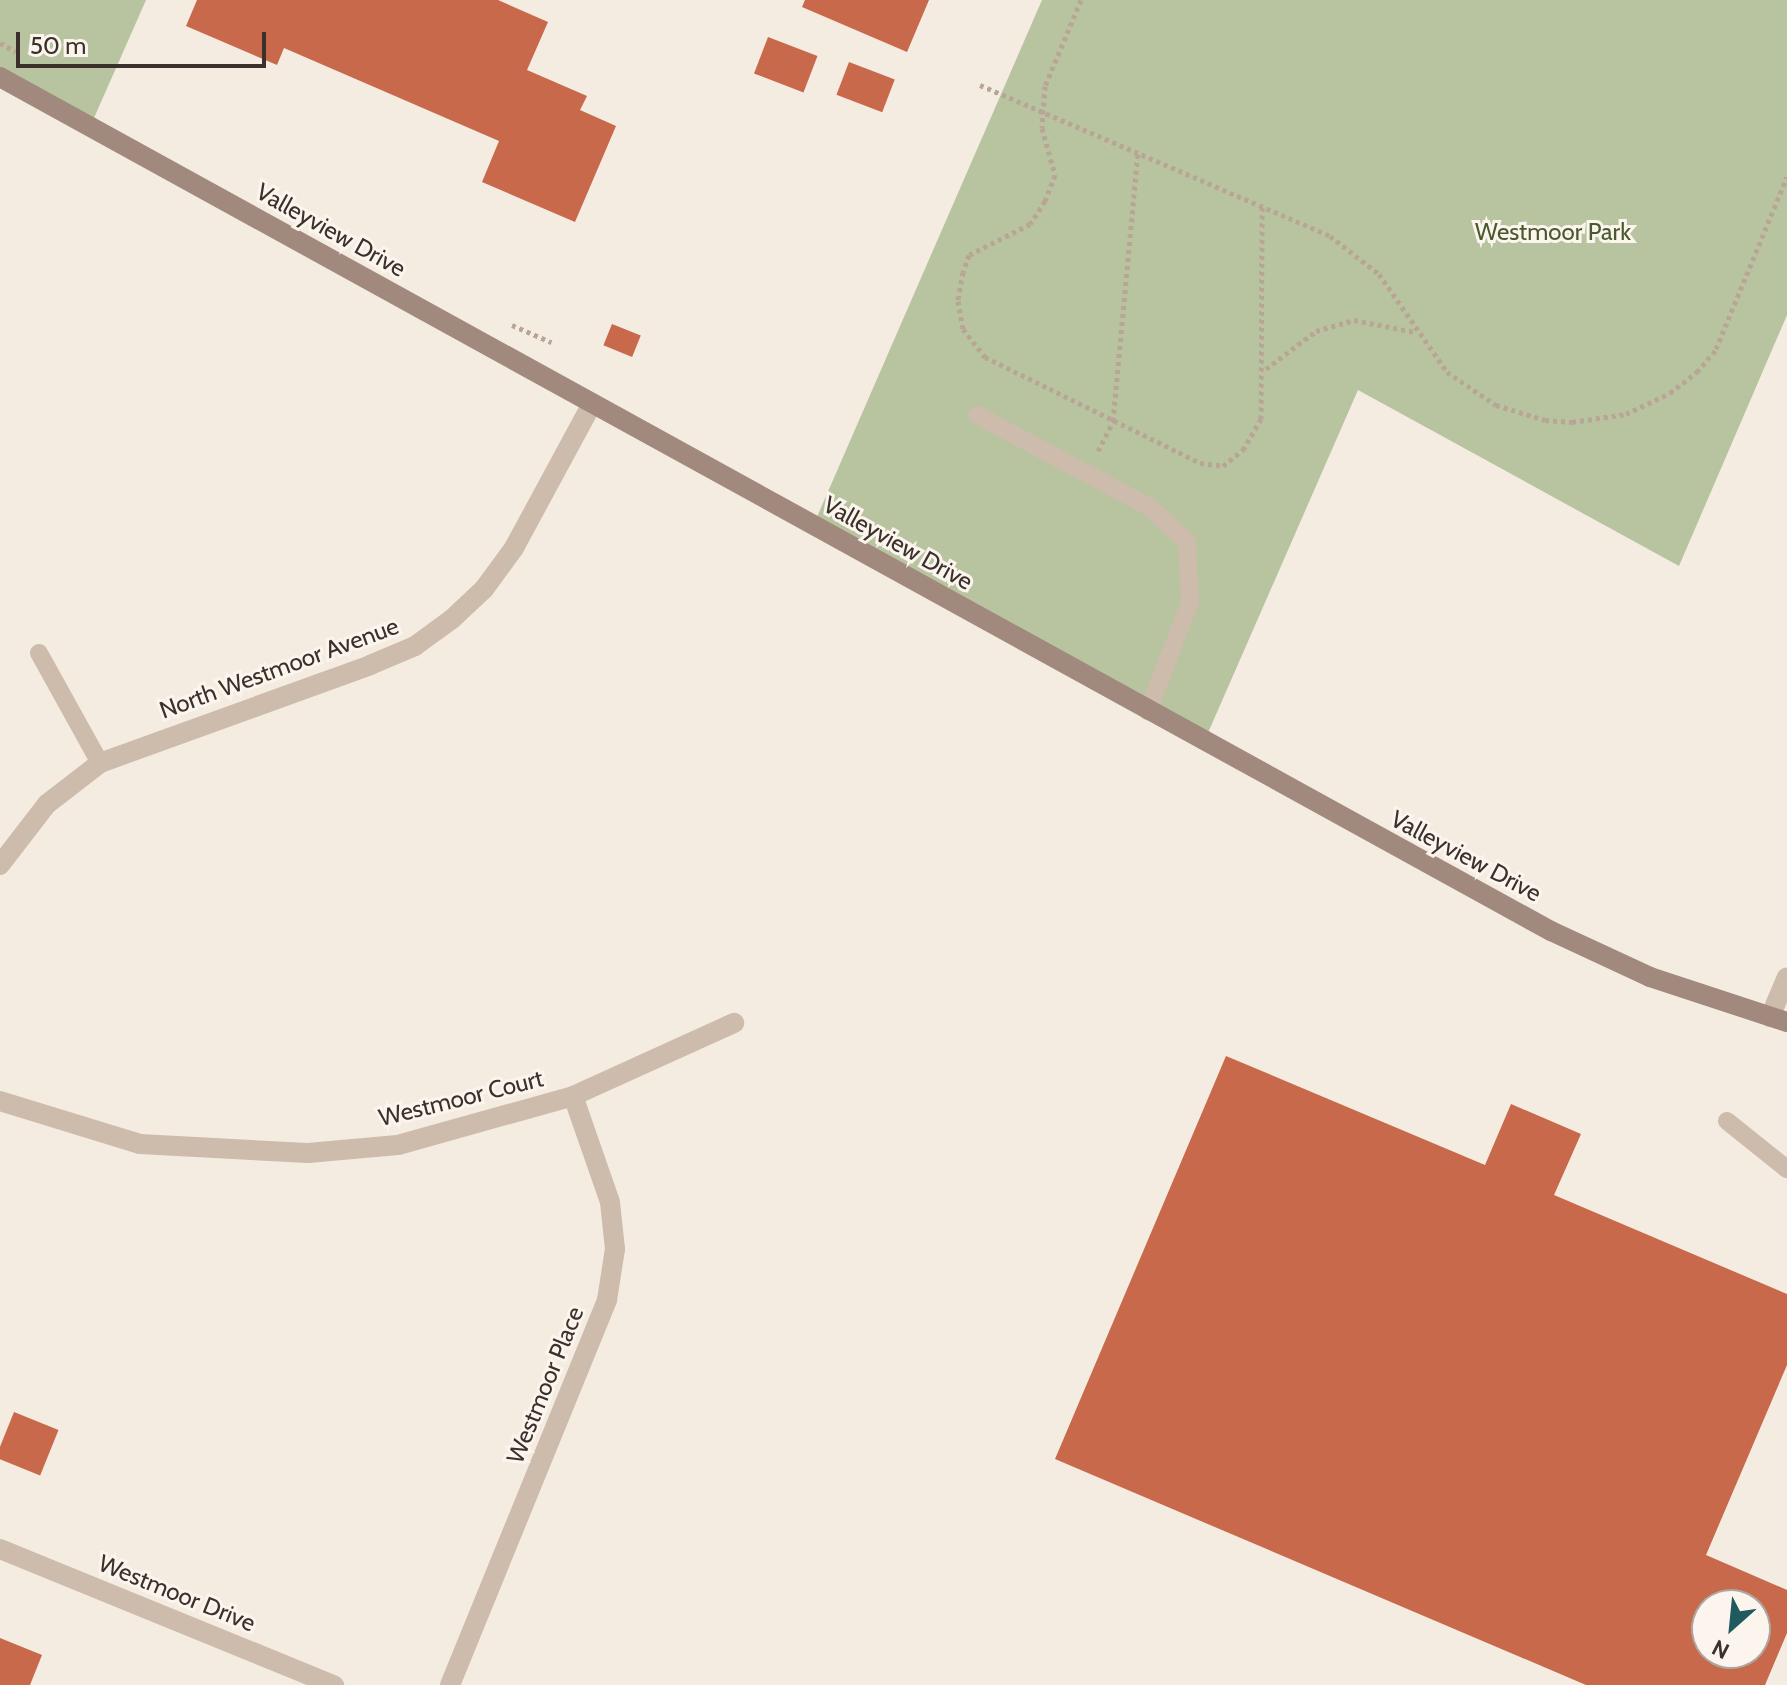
<!DOCTYPE html>
<html>
<head>
<meta charset="utf-8">
<style>
	body { margin:0 }
	#map { position:relative; width:1787px; height:1685px; overflow:hidden; background:#f4ebe1; font-family:Cabin,sans-serif }
	div>[style] { position:absolute }
	[style*='--x'] { left:calc(var(--x)*1px); top:calc(var(--y)*1px); width:calc(var(--w)*1px); rotate:calc(var(--a)*1deg) }
	.green>* { inset:0; background:#b8c4a0 }
	.building>* { inset:0; background:#c8694b; transform-origin:0 0 }
	.path>* { height:5px; margin-top:-2.5px; transform-origin:0; background:repeating-linear-gradient(90deg,#b9a596 0 4px,transparent 0 8px) }
	.lane>* { height:18px; margin:-9px; padding:0 9px; transform-origin:9px; border-radius:9px; background:#cdbbac }
	.street>* { height:20px; margin:-10px; padding:0 10px; transform-origin:10px; border-radius:10px; background:#cdbbac }
	.secondary>* { height:20px; margin:-10px; padding:0 10px; transform-origin:10px; border-radius:10px; background:#a18a7d }
	span { translate:-50% -50%; white-space:nowrap; text-align:center; line-height:1.15; -webkit-text-stroke:6px #fbf5ee; paint-order:stroke }
	.street-label { font-size:24px; color:#3b302b }
	.park-label { font-size:24px; color:#4a5a2e }
	.north { position:absolute; left:1691px; top:1589px; width:80px; height:80px; box-sizing:border-box; background:#fbf5ee; border:2px solid #aea6a0; border-radius:50%; rotate:207deg; font-size:22px; font-weight:700; line-height:32px; text-align:center; color:#3b302b }
	.north::after { content:''; display:block; margin:auto; width:28px; height:36px; background:#1f5a5e; clip-path:polygon(50% 0,100% 100%,50% 72%,0 100%) }
	.scale { position:absolute; left:16px; top:32px; width:250px; height:36px; box-sizing:border-box; border:4px solid #3b302b; border-top:0; padding-left:10px; font-size:24px; line-height:28px; white-space:nowrap; color:#3b302b; -webkit-text-stroke:6px #fbf5ee; paint-order:stroke }
</style>
</head>
<body>
<div id="map">
	<div class="green">
		<i style="clip-path:polygon(0 0,146px 0,90px 127px,0 77px)"></i>
		<i style="clip-path:polygon(1042px 0,1787px 0,1787px 315px,1679px 566px,1358px 390px,1204px 742px,813px 526px)"></i>
	</div>
	<div class="building">
		<i style="clip-path:polygon(197px 0,498px 0,548px 22px,527px 70px,587px 96px,580px 110px,616px 126px,575px 222px,482px 182px,499px 141px,284px 48px,277px 65px,186px 26px)"></i>
		<i style="clip-path:polygon(805px 0,929px 0,907px 52px,802px 7px)"></i>
		<i style="left:768px;top:37px;width:53px;height:39px;rotate:21deg"></i>
		<i style="left:849px;top:62px;width:49px;height:35px;rotate:21deg"></i>
		<i style="left:612px;top:324px;width:31px;height:23px;rotate:22deg"></i>
		<i style="clip-path:polygon(evenodd,1226px 1056px,1485px 1165px,1511px 1104px,1581px 1134px,1554px 1195px,1787px 1294px,1787px 1365px,1706px 1555px,1787px 1590px,1787px 1633px,1765px 1685px,1586px 1685px,1055px 1459px,1226px 1056px,1707px 1605px,1755px 1605px,1755px 1653px,1707px 1653px,1707px 1605px)"></i>
		<i style="left:14px;top:1412px;width:48px;height:49px;rotate:22deg"></i>
		<i style="clip-path:polygon(0 1638px,42px 1655px,30px 1685px,0 1685px)"></i>
	</div>
	<div class="path">
		<i style="--x:1081;--y:0;--w:93;--a:112.7"></i>
		<i style="--x:1045;--y:86;--w:42;--a:94.1"></i>
		<i style="--x:1042;--y:128;--w:49;--a:74.5"></i>
		<i style="--x:1055;--y:175;--w:28;--a:111"></i>
		<i style="--x:1045;--y:201;--w:27;--a:123"></i>
		<i style="--x:1030;--y:224;--w:68;--a:153.1"></i>
		<i style="--x:969;--y:255;--w:18;--a:109"></i>
		<i style="--x:963;--y:272;--w:29;--a:100"></i>
		<i style="--x:958;--y:301;--w:28;--a:80"></i>
		<i style="--x:963;--y:329;--w:36;--a:52"></i>
		<i style="--x:985;--y:357;--w:240;--a:26.2"></i>
		<i style="--x:1200;--y:463;--w:23;--a:7"></i>
		<i style="--x:1223;--y:466;--w:26;--a:-39"></i>
		<i style="--x:1243;--y:450;--w:36;--a:-60"></i>
		<i style="--x:1261;--y:419;--w:212;--a:-89.7"></i>
		<i style="--x:0;--y:43;--w:18;--a:29"></i>
		<i style="--x:980;--y:85;--w:381;--a:23.3"></i>
		<i style="--x:1330;--y:236;--w:62;--a:37.8"></i>
		<i style="--x:1379;--y:274;--w:119;--a:55.2"></i>
		<i style="--x:1447;--y:372;--w:59;--a:34"></i>
		<i style="--x:1496;--y:405;--w:51;--a:17"></i>
		<i style="--x:1545;--y:420;--w:27;--a:4"></i>
		<i style="--x:1572;--y:422;--w:55;--a:-8.4"></i>
		<i style="--x:1626;--y:414;--w:49;--a:-25.5"></i>
		<i style="--x:1670;--y:393;--w:34;--a:-38"></i>
		<i style="--x:1697;--y:372;--w:30;--a:-50"></i>
		<i style="--x:1716;--y:349;--w:186;--a:-67.6"></i>
		<i style="--x:512;--y:325;--w:43;--a:23.6"></i>
		<i style="--x:1266;--y:369;--w:63;--a:-37.2"></i>
		<i style="--x:1316;--y:331;--w:40;--a:-16"></i>
		<i style="--x:1354;--y:320;--w:62;--a:11.1"></i>
		<i style="--x:1098;--y:451;--w:34;--a:-63"></i>
		<i style="--x:1113;--y:421;--w:268;--a:-84.7"></i>
	</div>
	<div class="lane">
		<i style="--x:977;--y:415;--w:197;--a:28.1"></i>
		<i style="--x:1151;--y:508;--w:50;--a:43.4"></i>
		<i style="--x:1187;--y:542;--w:60;--a:87.1"></i>
		<i style="--x:1190;--y:602;--w:117;--a:111.1"></i>
		<i style="--x:39;--y:653;--w:126;--a:61"></i>
		<i style="--x:1727;--y:1121;--w:77;--a:38.7"></i>
	</div>
	<div class="street">
		<i style="--x:0;--y:865;--w:77;--a:-52.4"></i>
		<i style="--x:47;--y:804;--w:67;--a:-37.7"></i>
		<i style="--x:100;--y:763;--w:287;--a:-19.9"></i>
		<i style="--x:370;--y:665;--w:49;--a:-22.9"></i>
		<i style="--x:415;--y:646;--w:46;--a:-36.1"></i>
		<i style="--x:452;--y:619;--w:44;--a:-43.2"></i>
		<i style="--x:484;--y:589;--w:51;--a:-53.8"></i>
		<i style="--x:514;--y:548;--w:164;--a:-61.6"></i>
		<i style="--x:1770;--y:1017;--w:43;--a:-67"></i>
		<i style="--x:0;--y:1101;--w:146;--a:17.1"></i>
		<i style="--x:140;--y:1144;--w:168;--a:3.1"></i>
		<i style="--x:308;--y:1153;--w:90;--a:-5.1"></i>
		<i style="--x:398;--y:1145;--w:182;--a:-15.6"></i>
		<i style="--x:573;--y:1096;--w:177;--a:-24.4"></i>
		<i style="--x:0;--y:1549;--w:361;--a:22.2"></i>
		<i style="--x:450;--y:1685;--w:416;--a:-67.8"></i>
		<i style="--x:607;--y:1300;--w:52;--a:-81.1"></i>
		<i style="--x:615;--y:1249;--w:47;--a:-96.1"></i>
		<i style="--x:610;--y:1202;--w:112;--a:-109.2"></i>
	</div>
	<div class="secondary">
		<i style="--x:0;--y:77;--w:1771;--a:28.84"></i>
		<i style="--x:1551;--y:931;--w:109;--a:24.9"></i>
		<i style="--x:1650;--y:977;--w:144;--a:18.2"></i>
	</div>
	<div class="street-label">
		<span style="left:331px;top:230px;rotate:29deg">Valleyview Drive</span>
		<span style="left:898px;top:543px;rotate:29deg">Valleyview Drive</span>
		<span style="left:279px;top:668px;rotate:-20deg">North Westmoor Avenue</span>
		<span style="left:1466px;top:856px;rotate:28deg">Valleyview Drive</span>
		<span style="left:461px;top:1098px;rotate:-14deg">Westmoor Court</span>
		<span style="left:545px;top:1385px;rotate:-68deg">Westmoor Place</span>
		<span style="left:177px;top:1593px;rotate:22deg">Westmoor Drive</span>
	</div>
	<div class="park-label">
		<span style="left:1553px;top:232px">Westmoor Park</span>
	</div>
	<div class="north">N</div>
	<div class="scale">50 m</div>
</div>
</body>
</html>
